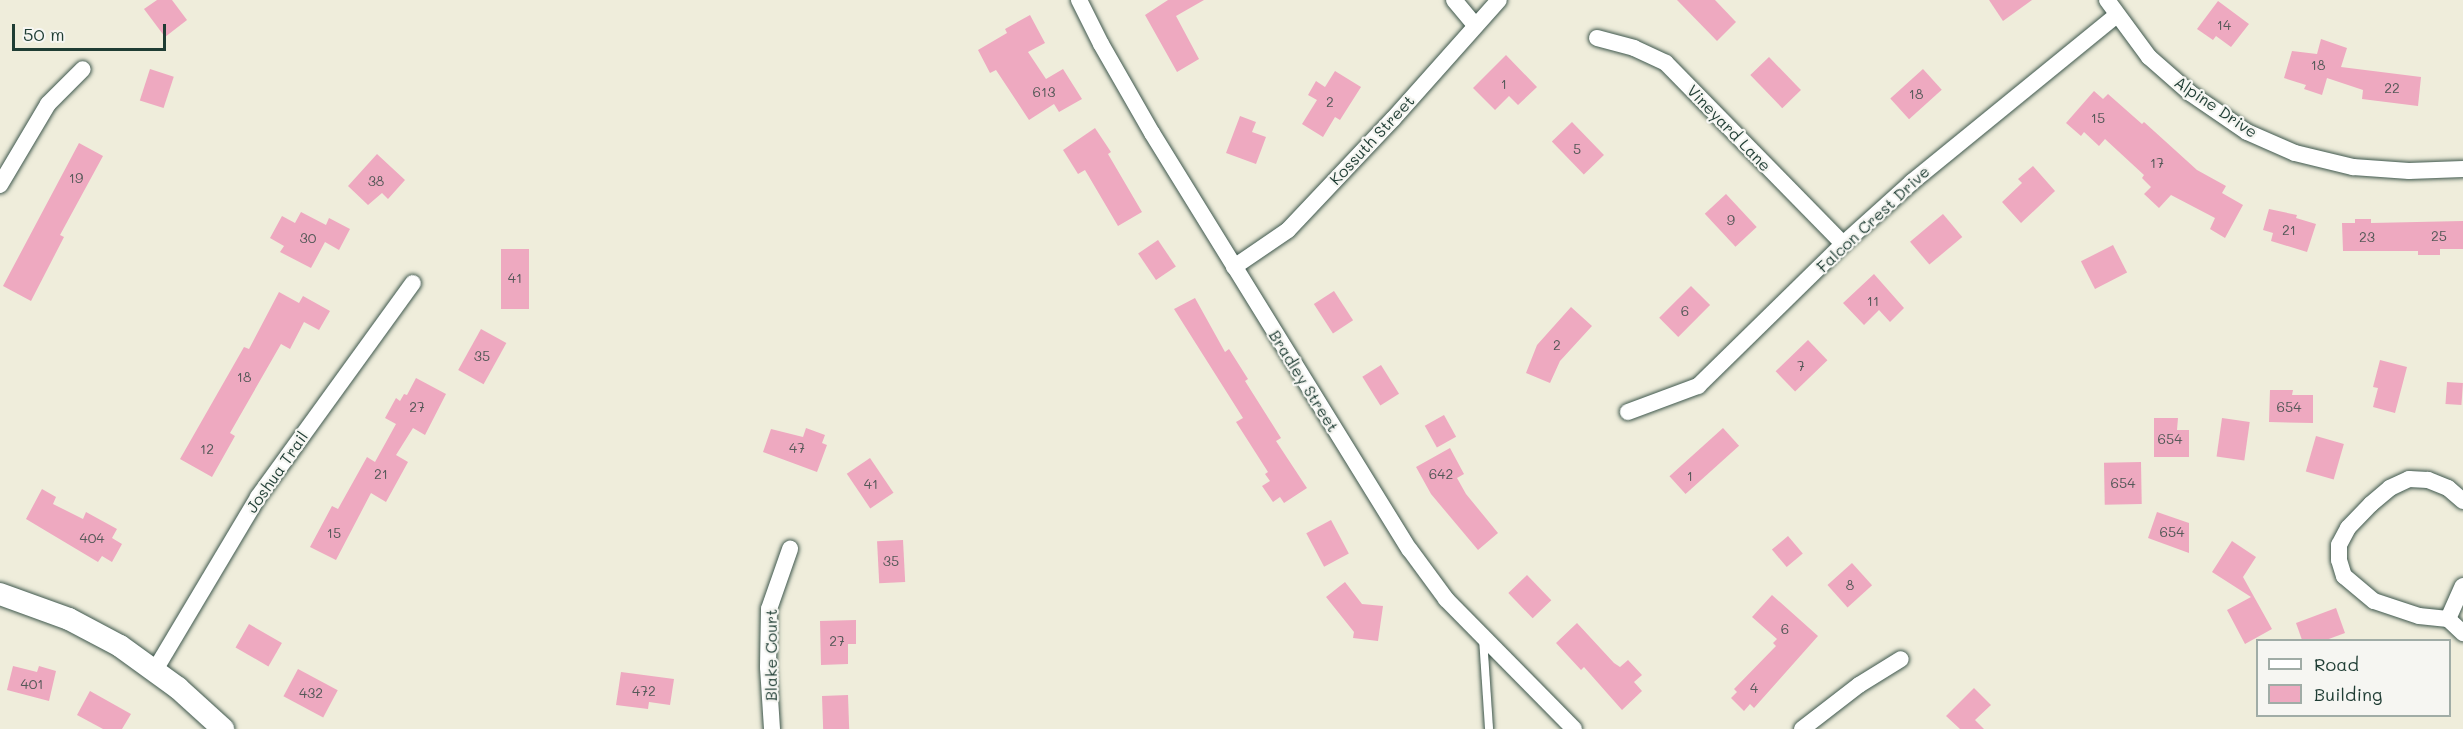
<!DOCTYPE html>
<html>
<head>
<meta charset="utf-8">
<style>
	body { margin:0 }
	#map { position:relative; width:2463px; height:729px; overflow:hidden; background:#efeddb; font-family:Mali,sans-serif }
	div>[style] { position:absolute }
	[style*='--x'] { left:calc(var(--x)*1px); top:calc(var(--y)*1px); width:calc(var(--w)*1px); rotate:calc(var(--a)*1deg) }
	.building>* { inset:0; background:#eea9c0; transform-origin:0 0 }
	.roads { filter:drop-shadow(0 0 2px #3e574d) drop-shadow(0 0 2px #3e574d) }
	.lane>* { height:8px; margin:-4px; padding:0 4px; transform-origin:4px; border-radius:4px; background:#fff }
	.street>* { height:16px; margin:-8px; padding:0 8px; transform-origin:8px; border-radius:8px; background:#fff }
	.secondary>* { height:22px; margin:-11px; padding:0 11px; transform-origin:11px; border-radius:11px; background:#fff }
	span { translate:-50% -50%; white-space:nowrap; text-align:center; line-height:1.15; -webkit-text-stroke:4.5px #f6f6f2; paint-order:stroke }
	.number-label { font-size:14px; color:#535857 }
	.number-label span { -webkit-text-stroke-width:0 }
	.street-label { font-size:16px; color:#1f3d34 }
	.legend { position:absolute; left:2256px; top:639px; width:195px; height:78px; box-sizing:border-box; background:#f6f6f2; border:2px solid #a0aca6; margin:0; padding:8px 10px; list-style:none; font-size:18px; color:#1f3d34 }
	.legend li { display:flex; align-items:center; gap:12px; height:30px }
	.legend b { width:30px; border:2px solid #a0aca6 }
	.scale { position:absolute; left:12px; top:24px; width:154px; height:27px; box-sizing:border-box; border:3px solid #1f3d34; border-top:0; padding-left:8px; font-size:18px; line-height:21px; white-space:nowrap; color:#1f3d34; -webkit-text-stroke:4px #f6f6f2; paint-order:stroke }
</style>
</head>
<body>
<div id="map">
	<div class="building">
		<i style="clip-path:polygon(157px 0,172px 0,187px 20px,165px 37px,144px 9px)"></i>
		<i style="clip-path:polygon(1168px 0,1204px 0,1176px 16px,1199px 59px,1177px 72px,1145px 15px)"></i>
		<i style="clip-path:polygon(1677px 0,1715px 0,1736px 22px,1717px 41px)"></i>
		<i style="clip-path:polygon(1989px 0,2032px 0,2003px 21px)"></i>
		<i style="clip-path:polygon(2218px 1px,2249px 24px,2231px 47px,2216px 36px,2213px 40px,2197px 29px)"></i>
		<i style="clip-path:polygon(1030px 15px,1045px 43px,1028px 52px,1046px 79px,1063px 69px,1082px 99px,1059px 112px,1054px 104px,1029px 120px,996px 70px,990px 73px,978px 50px,1007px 33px,1005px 29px)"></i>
		<i style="clip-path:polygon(2321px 39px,2347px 48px,2341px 67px,2421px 77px,2418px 106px,2362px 99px,2363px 90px,2327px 78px,2322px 95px,2304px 89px,2306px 85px,2284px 78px,2292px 51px,2317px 54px)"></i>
		<i style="clip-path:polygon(1506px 55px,1537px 87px,1518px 105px,1509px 96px,1495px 110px,1473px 88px)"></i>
		<i style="left:1769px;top:57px;width:46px;height:26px;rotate:46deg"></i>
		<i style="left:150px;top:69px;width:25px;height:33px;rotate:18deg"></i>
		<i style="left:1923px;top:69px;width:28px;height:44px;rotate:48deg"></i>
		<i style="clip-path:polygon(1335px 71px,1361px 87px,1340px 120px,1335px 117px,1323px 137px,1302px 124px,1317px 100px,1308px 95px,1316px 81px,1325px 87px)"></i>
		<i style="clip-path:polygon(2094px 91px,2103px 99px,2108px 94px,2142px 124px,2144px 122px,2197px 170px,2226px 186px,2222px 193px,2243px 205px,2225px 238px,2210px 229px,2215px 218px,2171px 195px,2159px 208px,2144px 194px,2151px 187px,2142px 178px,2144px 175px,2105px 139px,2099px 146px,2084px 132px,2081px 136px,2066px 123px)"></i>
		<i style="clip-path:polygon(1240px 116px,1256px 122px,1252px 132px,1266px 137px,1256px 164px,1226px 153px)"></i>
		<i style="left:1572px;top:122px;width:46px;height:28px;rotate:46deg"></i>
		<i style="clip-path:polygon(1095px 128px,1111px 152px,1108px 154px,1142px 212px,1118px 226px,1085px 170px,1078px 174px,1063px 150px)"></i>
		<i style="clip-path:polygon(79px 143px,103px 156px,60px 235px,64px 237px,31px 301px,3px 286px)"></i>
		<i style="clip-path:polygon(377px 154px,405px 180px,388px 199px,382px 193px,368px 205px,348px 186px)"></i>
		<i style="clip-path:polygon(2033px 166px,2055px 191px,2021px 223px,2002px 202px,2022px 183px,2018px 179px)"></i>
		<i style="left:1726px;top:194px;width:45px;height:29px;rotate:47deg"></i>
		<i style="clip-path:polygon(2269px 209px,2297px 215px,2296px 218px,2316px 224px,2307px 252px,2271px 241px,2273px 233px,2263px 230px)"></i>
		<i style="clip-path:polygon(301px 212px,326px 225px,329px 218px,350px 229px,339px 250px,325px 242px,311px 268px,280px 252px,284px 246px,270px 238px,282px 216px,295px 223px)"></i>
		<i style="left:1943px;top:214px;width:30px;height:43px;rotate:50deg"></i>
		<i style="clip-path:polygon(2355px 219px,2371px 219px,2371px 223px,2463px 221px,2463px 249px,2440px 249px,2440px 255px,2418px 255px,2418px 251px,2343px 251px,2342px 223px,2355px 223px)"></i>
		<i style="left:1158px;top:240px;width:32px;height:24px;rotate:56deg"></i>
		<i style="left:2113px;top:245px;width:31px;height:36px;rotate:63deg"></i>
		<i style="left:501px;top:249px;width:28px;height:60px"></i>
		<i style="clip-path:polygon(1874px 274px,1904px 308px,1890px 322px,1879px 310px,1864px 325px,1843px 303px)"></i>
		<i style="left:1691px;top:286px;width:27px;height:45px;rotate:45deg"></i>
		<i style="left:1334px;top:291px;width:35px;height:24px;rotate:57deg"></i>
		<i style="clip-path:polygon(279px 292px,299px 303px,303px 296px,330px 311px,319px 330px,304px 322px,290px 349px,281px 344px,230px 433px,235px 436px,212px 477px,180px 459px,244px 347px,249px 349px)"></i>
		<i style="clip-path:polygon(1195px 298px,1225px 352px,1229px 349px,1248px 379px,1245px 381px,1281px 438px,1276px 441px,1307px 488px,1284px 503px,1280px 497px,1273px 502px,1262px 486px,1270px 481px,1265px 474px,1268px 472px,1236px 422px,1243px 418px,1174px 309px)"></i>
		<i style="clip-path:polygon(1571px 307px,1592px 326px,1560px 361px,1550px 383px,1526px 373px,1537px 345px)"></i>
		<i style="left:481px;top:329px;width:29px;height:47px;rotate:29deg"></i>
		<i style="left:1808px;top:340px;width:28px;height:45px;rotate:46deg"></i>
		<i style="clip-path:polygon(2380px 360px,2407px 367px,2395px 413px,2373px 407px,2378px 388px,2373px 387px)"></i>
		<i style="left:1381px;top:365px;width:34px;height:22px;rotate:58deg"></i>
		<i style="clip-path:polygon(416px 378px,446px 394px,425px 435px,413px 428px,396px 455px,408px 462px,386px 502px,371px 493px,336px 560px,310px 547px,332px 506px,338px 509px,367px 457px,375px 462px,396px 424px,385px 418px,396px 398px,400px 401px,404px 394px,407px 395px)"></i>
		<i style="left:2447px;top:382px;width:16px;height:22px;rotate:4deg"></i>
		<i style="clip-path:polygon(2270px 390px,2293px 390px,2292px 395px,2313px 395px,2313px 423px,2269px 422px)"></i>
		<i style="left:1444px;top:415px;width:25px;height:22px;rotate:61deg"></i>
		<i style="clip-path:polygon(2154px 418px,2178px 418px,2177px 430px,2189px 430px,2189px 457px,2154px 457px)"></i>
		<i style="left:2222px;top:418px;width:28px;height:39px;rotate:8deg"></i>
		<i style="clip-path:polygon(806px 428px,825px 435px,822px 443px,827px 445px,817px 472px,763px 452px,771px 429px,803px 437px)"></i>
		<i style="left:1723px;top:428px;width:24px;height:72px;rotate:48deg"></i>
		<i style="left:2316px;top:436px;width:29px;height:37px;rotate:16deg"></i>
		<i style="clip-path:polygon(1450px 448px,1464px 474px,1457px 478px,1466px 494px,1498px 533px,1478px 550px,1431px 494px,1416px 467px)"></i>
		<i style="left:870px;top:458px;width:42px;height:28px;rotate:56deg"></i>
		<i style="left:2141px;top:462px;width:42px;height:37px;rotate:89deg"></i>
		<i style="clip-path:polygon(42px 489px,56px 497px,53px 504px,83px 519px,86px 512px,117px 529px,112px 538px,122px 544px,112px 562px,102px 556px,98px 562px,26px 519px)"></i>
		<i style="clip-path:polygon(2157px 512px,2189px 523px,2189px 553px,2148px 538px)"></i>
		<i style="left:1331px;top:520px;width:38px;height:28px;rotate:62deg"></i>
		<i style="left:1788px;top:536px;width:23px;height:21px;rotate:50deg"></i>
		<i style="left:903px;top:540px;width:42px;height:26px;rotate:87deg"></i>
		<i style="clip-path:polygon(2232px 541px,2256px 557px,2243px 577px,2272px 629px,2245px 644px,2227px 610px,2251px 597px,2212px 572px)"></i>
		<i style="left:1852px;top:563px;width:30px;height:33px;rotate:48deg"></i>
		<i style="left:1527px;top:575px;width:35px;height:26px;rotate:46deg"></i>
		<i style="clip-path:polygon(1345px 582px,1362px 604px,1383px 606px,1378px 641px,1353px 638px,1354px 632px,1326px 597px)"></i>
		<i style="clip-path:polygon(1772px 595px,1818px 636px,1754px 708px,1750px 704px,1744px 711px,1731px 698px,1737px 692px,1734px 689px,1776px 646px,1773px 643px,1777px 639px,1752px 617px)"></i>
		<i style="clip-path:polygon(2336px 608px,2345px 633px,2326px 640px,2302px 640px,2296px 623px)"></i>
		<i style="clip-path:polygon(856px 620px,856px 644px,848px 644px,848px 664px,821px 665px,820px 621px)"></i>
		<i style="clip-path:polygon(1577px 623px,1614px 663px,1620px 667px,1628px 660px,1642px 675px,1634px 682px,1642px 691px,1622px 710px,1584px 667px,1581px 670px,1556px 643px)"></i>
		<i style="left:249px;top:624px;width:38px;height:27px;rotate:30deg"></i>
		<i style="clip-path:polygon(13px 666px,37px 672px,39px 666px,56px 671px,49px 701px,7px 690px)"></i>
		<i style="left:298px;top:669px;width:45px;height:31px;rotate:28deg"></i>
		<i style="clip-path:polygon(621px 672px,674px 679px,670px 705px,649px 702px,648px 709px,616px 705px)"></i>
		<i style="clip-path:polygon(1974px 688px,1991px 705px,1975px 720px,1984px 729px,1960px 729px,1946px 716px)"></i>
		<i style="clip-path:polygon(90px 691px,131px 714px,122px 729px,103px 729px,77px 715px)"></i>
		<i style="left:848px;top:695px;width:34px;height:26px;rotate:88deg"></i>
	</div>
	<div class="roads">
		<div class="lane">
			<i style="--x:1483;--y:638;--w:91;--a:86.2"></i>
		</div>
		<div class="street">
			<i style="--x:1079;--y:0;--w:49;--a:63.4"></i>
			<i style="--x:1101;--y:44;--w:103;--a:60.2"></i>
			<i style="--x:1152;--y:133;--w:490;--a:58.3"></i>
			<i style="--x:1410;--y:550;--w:61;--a:53.7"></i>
			<i style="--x:1446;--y:599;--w:182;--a:45.4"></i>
			<i style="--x:1454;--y:0;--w:33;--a:50"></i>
			<i style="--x:2107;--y:0;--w:71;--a:53.6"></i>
			<i style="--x:2149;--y:57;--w:55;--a:41.3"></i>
			<i style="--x:2190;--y:93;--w:69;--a:34.4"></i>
			<i style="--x:2247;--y:132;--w:52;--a:23.6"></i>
			<i style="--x:2295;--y:153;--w:60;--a:13.6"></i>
			<i style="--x:2353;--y:167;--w:56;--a:4.1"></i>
			<i style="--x:2409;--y:171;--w:54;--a:-2.1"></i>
			<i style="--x:1597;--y:38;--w:38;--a:15"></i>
			<i style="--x:1634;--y:48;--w:35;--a:25"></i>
			<i style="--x:1666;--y:63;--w:253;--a:45.6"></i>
			<i style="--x:0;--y:185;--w:94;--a:-59.3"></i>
			<i style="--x:48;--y:104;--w:49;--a:-45"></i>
			<i style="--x:1234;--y:267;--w:65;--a:-34.4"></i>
			<i style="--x:1288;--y:230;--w:153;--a:-46.6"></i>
			<i style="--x:1393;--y:119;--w:159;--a:-48.3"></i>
			<i style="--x:1628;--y:412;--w:75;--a:-20.4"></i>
			<i style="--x:1698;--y:386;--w:203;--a:-44.4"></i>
			<i style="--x:1843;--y:244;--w:93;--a:-41.9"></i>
			<i style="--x:1912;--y:182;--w:264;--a:-39.2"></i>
			<i style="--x:2463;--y:501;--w:20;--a:-139"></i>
			<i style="--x:2448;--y:488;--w:22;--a:-158"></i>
			<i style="--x:2428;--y:480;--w:19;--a:-177"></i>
			<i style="--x:2409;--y:479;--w:21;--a:155"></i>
			<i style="--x:2390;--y:488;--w:25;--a:140"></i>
			<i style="--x:2371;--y:504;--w:33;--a:134"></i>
			<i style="--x:2348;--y:528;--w:19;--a:118"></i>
			<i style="--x:2339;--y:545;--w:15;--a:90"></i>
			<i style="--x:2339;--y:560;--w:17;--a:73"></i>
			<i style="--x:2344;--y:576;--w:39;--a:40"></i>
			<i style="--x:2374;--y:601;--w:47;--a:18.4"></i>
			<i style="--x:2419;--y:616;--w:29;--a:6"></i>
			<i style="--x:2448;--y:619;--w:21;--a:43"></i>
			<i style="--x:2448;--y:619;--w:36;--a:-66"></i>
			<i style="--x:155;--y:670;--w:201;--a:-59.2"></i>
			<i style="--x:258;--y:497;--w:264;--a:-54.1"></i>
			<i style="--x:772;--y:729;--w:62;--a:-93.7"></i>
			<i style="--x:768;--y:667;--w:58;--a:-89"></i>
			<i style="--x:769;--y:609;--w:64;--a:-70.7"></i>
			<i style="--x:1802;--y:729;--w:72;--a:-37.7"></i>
			<i style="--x:1859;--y:685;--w:49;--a:-31.8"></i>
		</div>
		<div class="secondary">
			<i style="--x:0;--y:594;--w:73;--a:19.9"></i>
			<i style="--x:69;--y:619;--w:58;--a:27.9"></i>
			<i style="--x:120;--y:646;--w:72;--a:35.9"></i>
			<i style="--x:178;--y:688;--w:61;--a:42.3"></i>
		</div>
	</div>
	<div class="number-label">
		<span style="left:2224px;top:25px">14</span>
		<span style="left:2318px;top:65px">18</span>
		<span style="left:1504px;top:84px">1</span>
		<span style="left:2392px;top:88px">22</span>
		<span style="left:1044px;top:92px">613</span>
		<span style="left:1916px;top:94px">18</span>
		<span style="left:1330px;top:102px">2</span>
		<span style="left:2098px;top:118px">15</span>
		<span style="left:1577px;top:149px">5</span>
		<span style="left:2157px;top:163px">17</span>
		<span style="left:76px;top:178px">19</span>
		<span style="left:376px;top:181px">38</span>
		<span style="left:1731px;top:220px">9</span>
		<span style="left:2289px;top:230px">21</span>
		<span style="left:2439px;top:236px">25</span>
		<span style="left:2367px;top:237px">23</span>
		<span style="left:308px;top:238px">30</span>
		<span style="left:515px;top:278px">41</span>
		<span style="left:1873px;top:301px">11</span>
		<span style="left:1685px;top:311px">6</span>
		<span style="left:1557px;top:345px">2</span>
		<span style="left:482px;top:356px">35</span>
		<span style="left:1801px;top:366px">7</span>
		<span style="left:244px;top:377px">18</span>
		<span style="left:417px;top:407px">27</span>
		<span style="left:2289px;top:407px">654</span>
		<span style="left:2170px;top:439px">654</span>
		<span style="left:797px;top:448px">47</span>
		<span style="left:207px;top:449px">12</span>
		<span style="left:381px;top:474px">21</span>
		<span style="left:1441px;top:474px">642</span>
		<span style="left:1690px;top:476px">1</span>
		<span style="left:2123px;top:483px">654</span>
		<span style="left:871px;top:484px">41</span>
		<span style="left:2172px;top:532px">654</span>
		<span style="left:334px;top:533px">15</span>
		<span style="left:92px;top:538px">404</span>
		<span style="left:891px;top:561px">35</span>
		<span style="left:1850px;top:585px">8</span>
		<span style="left:1785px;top:629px">6</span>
		<span style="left:837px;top:641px">27</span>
		<span style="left:32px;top:684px">401</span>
		<span style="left:1754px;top:688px">4</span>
		<span style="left:644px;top:691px">472</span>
		<span style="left:311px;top:693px">432</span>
	</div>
	<div class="street-label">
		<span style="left:2216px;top:107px;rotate:34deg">Alpine Drive</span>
		<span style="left:1729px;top:128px;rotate:46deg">Vineyard Lane</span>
		<span style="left:1372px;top:140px;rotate:-47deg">Kossuth Street</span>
		<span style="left:1873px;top:219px;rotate:-43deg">Falcon Crest Drive</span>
		<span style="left:1304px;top:381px;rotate:58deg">Bradley Street</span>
		<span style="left:277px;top:472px;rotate:-55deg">Joshua Trail</span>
		<span style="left:771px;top:655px;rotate:-90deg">Blake Court</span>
	</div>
	<ul class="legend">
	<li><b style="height:8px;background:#fff"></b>Road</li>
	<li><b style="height:16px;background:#eea9c0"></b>Building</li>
	</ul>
	<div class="scale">50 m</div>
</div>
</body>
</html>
